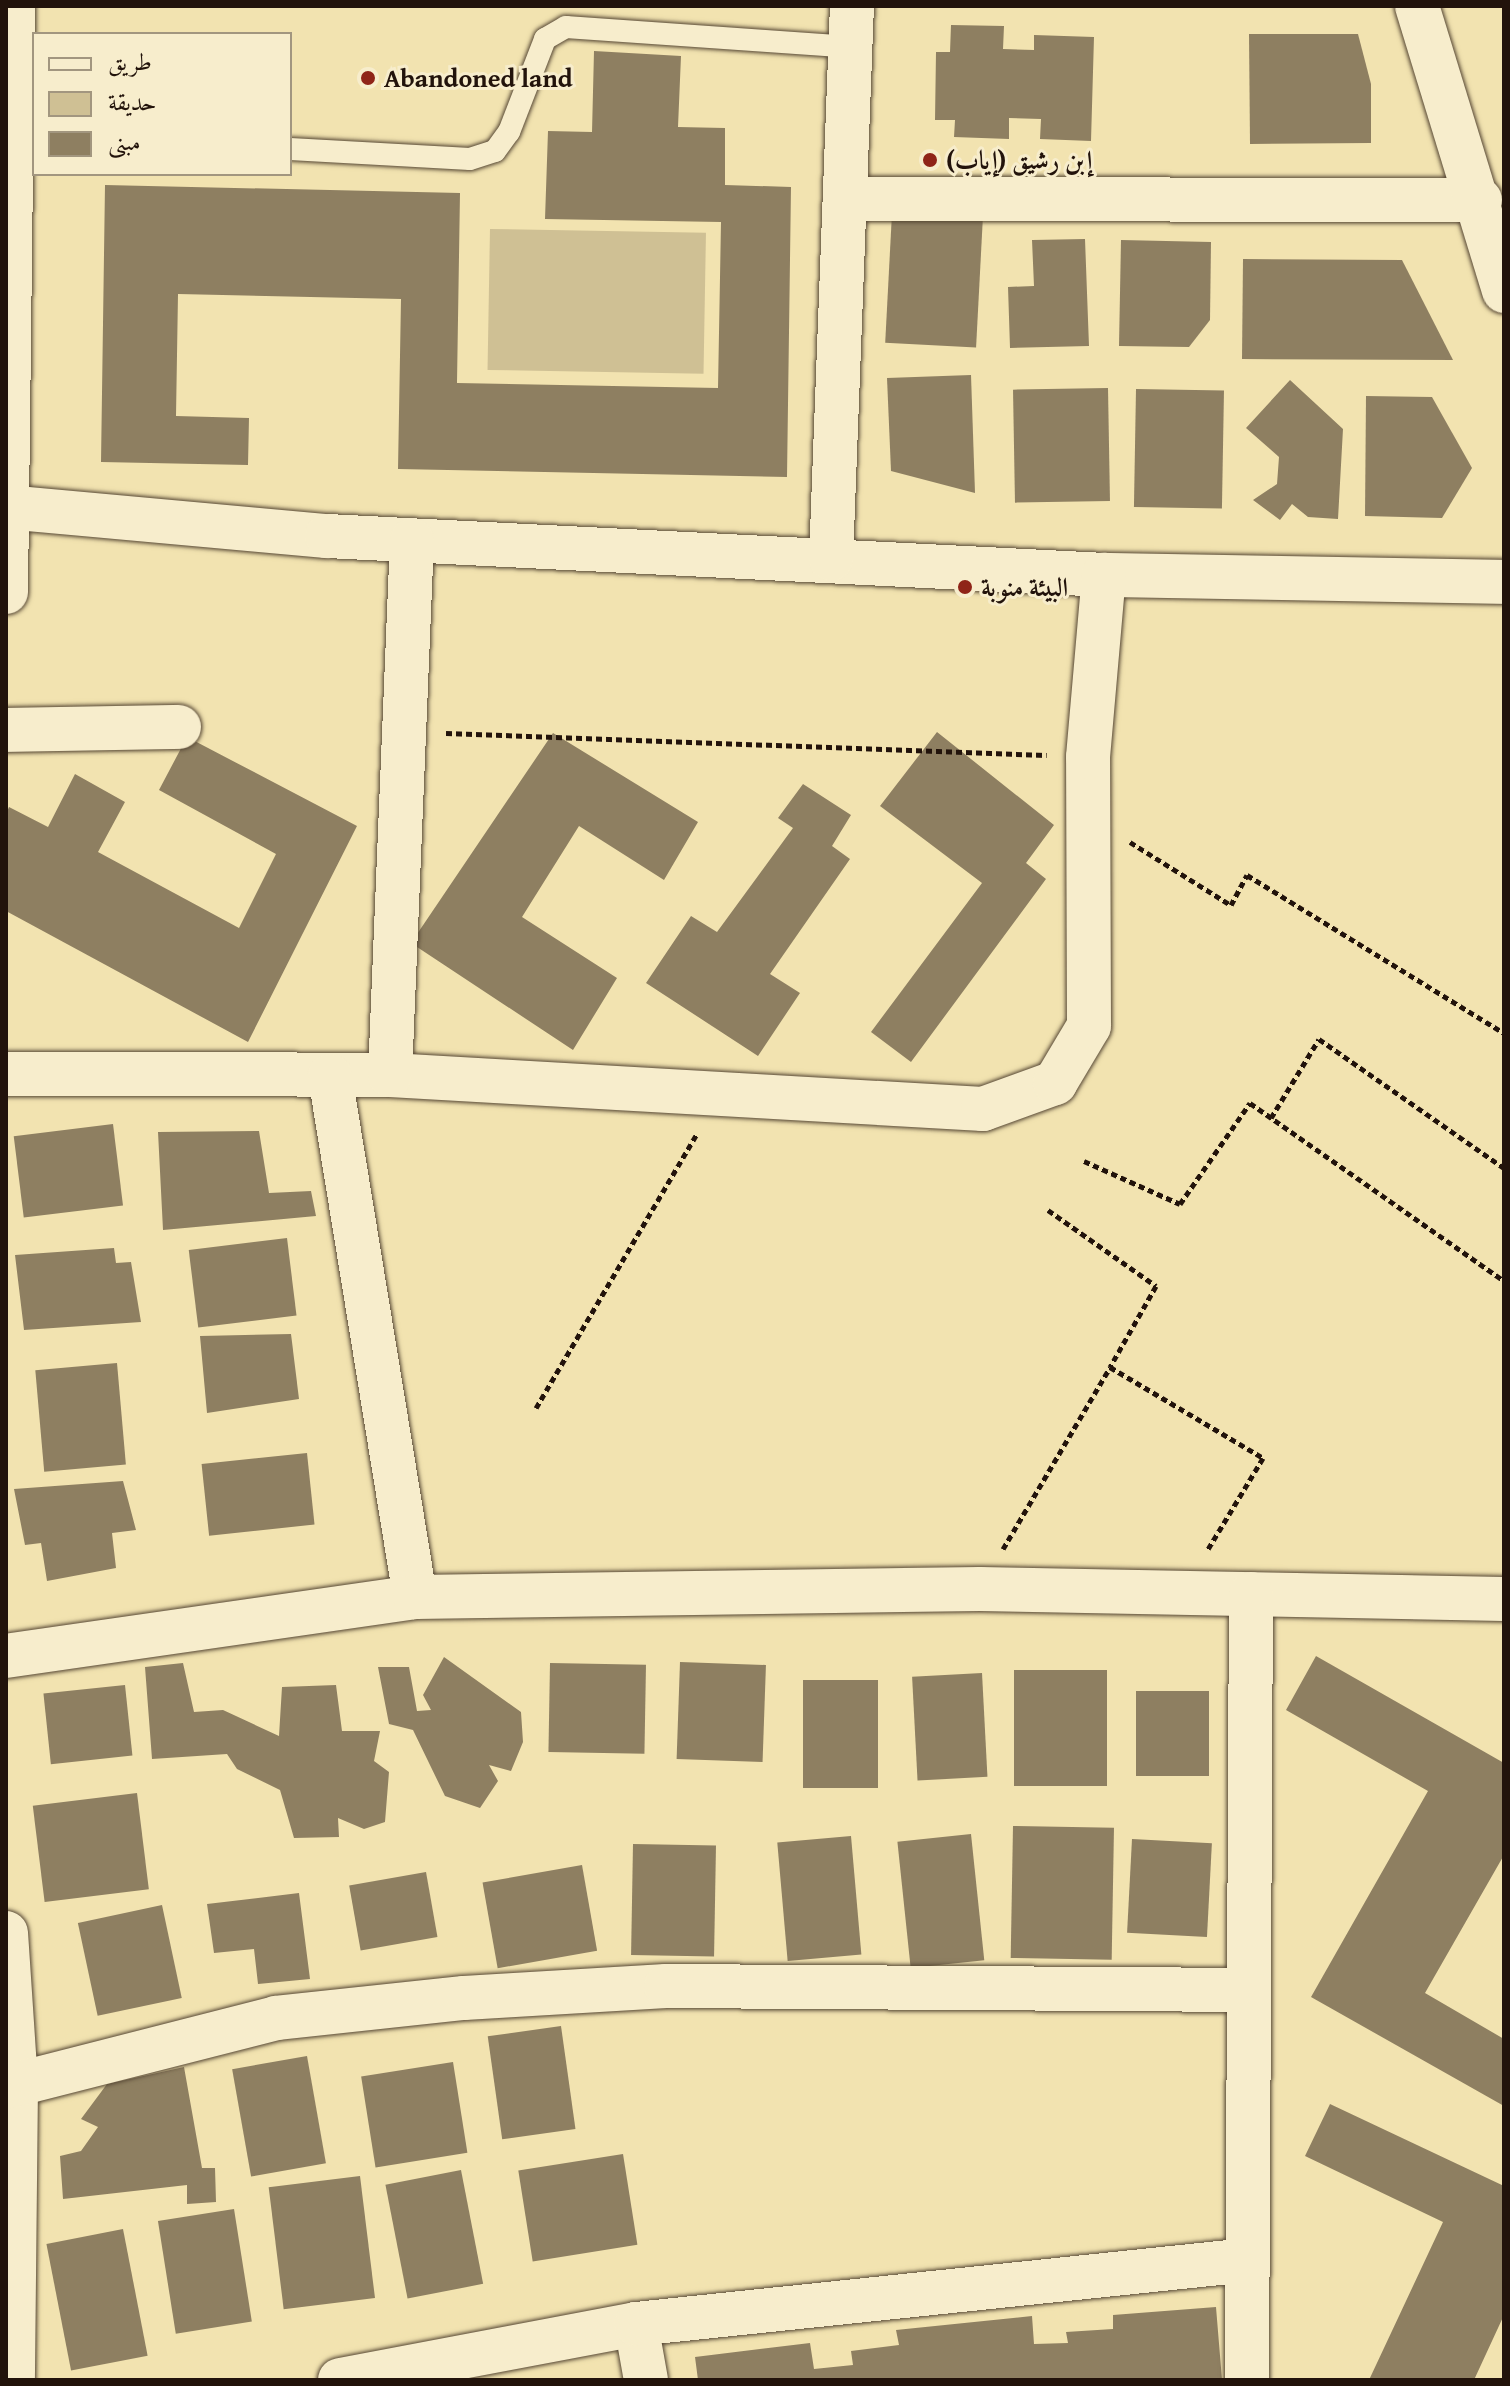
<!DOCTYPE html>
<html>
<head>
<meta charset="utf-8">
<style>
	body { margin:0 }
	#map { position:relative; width:1510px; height:2386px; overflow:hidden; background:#f2e3b0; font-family:"Gentium Book Plus",Amiri,serif }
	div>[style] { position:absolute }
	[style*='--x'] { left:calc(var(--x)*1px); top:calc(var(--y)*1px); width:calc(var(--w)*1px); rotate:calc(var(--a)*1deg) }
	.green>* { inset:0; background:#cfc094; transform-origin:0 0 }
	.building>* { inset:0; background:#8e7f61; transform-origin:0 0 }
	.path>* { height:5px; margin-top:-2.5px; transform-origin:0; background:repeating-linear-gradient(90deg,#22130b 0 6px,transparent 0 10px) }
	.roads { filter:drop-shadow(0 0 2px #564734) drop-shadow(0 0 2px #564734) }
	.service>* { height:22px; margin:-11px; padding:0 11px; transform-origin:11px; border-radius:11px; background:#f7edcc }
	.minor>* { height:44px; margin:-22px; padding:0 22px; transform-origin:22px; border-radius:22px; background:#f7edcc }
	.tertiary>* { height:44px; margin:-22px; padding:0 22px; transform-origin:22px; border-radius:22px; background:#f7edcc }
	.dots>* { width:22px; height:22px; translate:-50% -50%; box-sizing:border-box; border:4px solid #f7edcc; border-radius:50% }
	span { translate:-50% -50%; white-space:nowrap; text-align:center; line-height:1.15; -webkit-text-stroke:6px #f7edcc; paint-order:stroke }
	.poi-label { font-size:26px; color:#22130b; font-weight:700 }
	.left { translate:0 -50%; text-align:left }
	.frame { position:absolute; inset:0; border:8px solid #22130b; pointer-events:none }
	.legend { position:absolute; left:32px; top:32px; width:260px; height:144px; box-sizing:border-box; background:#f7edcc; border:2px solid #a2967f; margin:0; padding:10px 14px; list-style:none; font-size:24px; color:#22130b }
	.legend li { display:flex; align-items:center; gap:16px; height:40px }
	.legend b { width:40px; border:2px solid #a2967f }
</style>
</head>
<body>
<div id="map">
	<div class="green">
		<i style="left:490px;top:229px;width:216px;height:141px;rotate:1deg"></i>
	</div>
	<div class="building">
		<i style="clip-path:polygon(951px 25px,1004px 26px,1003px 49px,1034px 50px,1034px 35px,1094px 37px,1091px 141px,1040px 139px,1041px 119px,1009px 118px,1009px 139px,954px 137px,955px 120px,935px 120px,936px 52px,950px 52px)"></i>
		<i style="clip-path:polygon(1249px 34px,1358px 34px,1371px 84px,1371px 143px,1250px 144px)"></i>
		<i style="clip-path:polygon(594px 51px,681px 56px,678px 127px,725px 128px,725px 185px,791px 187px,787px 477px,398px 469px,401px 299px,178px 294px,176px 416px,249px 418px,248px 465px,101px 462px,105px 185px,460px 193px,457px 383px,718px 388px,721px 222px,545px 219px,548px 131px,592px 132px)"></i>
		<i style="left:892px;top:213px;width:91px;height:130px;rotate:3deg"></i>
		<i style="clip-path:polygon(1085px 239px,1089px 346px,1010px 348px,1008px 287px,1034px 286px,1032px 240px)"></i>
		<i style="clip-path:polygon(1121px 240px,1211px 242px,1210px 320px,1189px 347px,1119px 346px)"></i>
		<i style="clip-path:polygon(1243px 259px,1402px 260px,1453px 360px,1242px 359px)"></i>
		<i style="clip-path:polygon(971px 375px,975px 493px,891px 471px,887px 378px)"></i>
		<i style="clip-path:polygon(1290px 380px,1343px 429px,1338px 519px,1308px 517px,1292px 504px,1280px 520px,1253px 500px,1277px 484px,1279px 457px,1246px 428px)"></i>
		<i style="left:1108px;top:388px;width:113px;height:95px;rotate:89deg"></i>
		<i style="left:1136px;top:389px;width:88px;height:118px;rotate:1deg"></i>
		<i style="clip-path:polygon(1366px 396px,1432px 397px,1472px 468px,1442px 518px,1365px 516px)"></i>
		<i style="clip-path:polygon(937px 732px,1054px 825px,1026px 863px,1046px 879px,911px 1062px,871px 1032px,982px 883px,880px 806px)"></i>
		<i style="clip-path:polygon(553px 733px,698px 822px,664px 880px,579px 826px,522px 917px,617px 978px,573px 1050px,411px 943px)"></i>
		<i style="clip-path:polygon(187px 737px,357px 826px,248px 1042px,6px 911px,6px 814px,9px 807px,48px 827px,75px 774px,125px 802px,98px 852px,239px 928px,276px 854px,159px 790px)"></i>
		<i style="clip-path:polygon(803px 784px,851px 815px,832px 846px,850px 859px,770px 974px,800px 993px,758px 1056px,646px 983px,691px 916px,717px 932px,793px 828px,778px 818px)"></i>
		<i style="left:113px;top:1124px;width:82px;height:100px;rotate:83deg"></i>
		<i style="clip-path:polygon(259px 1131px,269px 1193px,311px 1191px,316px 1216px,163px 1230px,158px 1132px)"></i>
		<i style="left:287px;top:1238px;width:78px;height:99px;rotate:83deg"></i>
		<i style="clip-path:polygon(114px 1248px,116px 1263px,131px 1262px,141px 1322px,24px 1330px,15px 1255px)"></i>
		<i style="clip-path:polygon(291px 1334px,299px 1399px,207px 1413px,200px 1336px)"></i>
		<i style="left:117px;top:1363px;width:102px;height:82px;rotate:85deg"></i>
		<i style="left:307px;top:1453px;width:72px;height:106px;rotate:84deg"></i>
		<i style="clip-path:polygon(123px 1481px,136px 1530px,112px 1533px,116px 1568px,47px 1581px,41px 1543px,25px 1545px,14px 1489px)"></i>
		<i style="clip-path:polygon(1316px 1656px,1504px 1763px,1504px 1855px,1425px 1993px,1504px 2039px,1504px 2106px,1311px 1997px,1428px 1791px,1286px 1710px)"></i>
		<i style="clip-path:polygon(444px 1657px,521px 1712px,523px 1742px,511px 1771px,489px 1765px,498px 1781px,480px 1808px,445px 1796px,413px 1730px,389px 1724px,378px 1667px,409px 1667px,417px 1711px,431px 1710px,423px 1695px)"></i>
		<i style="left:680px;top:1662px;width:86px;height:97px;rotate:2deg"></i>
		<i style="clip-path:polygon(183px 1663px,194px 1712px,223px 1710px,279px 1736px,282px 1687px,336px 1685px,342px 1731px,380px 1731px,374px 1761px,389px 1772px,385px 1822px,364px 1829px,338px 1818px,339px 1837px,294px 1838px,280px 1790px,237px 1769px,227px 1754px,152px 1759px,145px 1667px)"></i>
		<i style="left:550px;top:1663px;width:96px;height:89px;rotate:1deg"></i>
		<i style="left:1014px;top:1670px;width:93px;height:116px"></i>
		<i style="left:982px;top:1673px;width:104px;height:70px;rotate:87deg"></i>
		<i style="left:803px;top:1680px;width:75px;height:108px"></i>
		<i style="left:125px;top:1685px;width:71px;height:82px;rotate:84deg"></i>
		<i style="left:1136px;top:1691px;width:73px;height:85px"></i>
		<i style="left:137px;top:1793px;width:97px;height:105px;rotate:83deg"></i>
		<i style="left:1013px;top:1826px;width:101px;height:132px;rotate:1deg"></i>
		<i style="left:971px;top:1834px;width:127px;height:74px;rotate:84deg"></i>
		<i style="left:851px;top:1836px;width:119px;height:74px;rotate:85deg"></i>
		<i style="left:1132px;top:1839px;width:80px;height:94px;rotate:3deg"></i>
		<i style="left:633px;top:1844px;width:83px;height:111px;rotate:1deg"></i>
		<i style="left:582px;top:1865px;width:87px;height:101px;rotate:80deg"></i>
		<i style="left:426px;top:1872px;width:66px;height:78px;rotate:80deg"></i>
		<i style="clip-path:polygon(299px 1893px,310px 1979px,258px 1984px,254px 1949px,214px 1953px,207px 1904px)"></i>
		<i style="left:162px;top:1905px;width:95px;height:86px;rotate:78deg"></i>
		<i style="left:561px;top:2026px;width:104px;height:74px;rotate:82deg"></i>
		<i style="left:307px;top:2056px;width:109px;height:76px;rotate:80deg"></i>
		<i style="left:453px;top:2062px;width:92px;height:93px;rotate:81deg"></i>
		<i style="clip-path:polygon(184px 2067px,202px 2168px,215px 2168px,216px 2202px,187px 2204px,187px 2185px,63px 2199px,60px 2156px,81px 2151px,98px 2127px,81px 2119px,107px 2084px)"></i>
		<i style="clip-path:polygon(1330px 2104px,1504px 2186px,1504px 2315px,1474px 2380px,1369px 2380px,1443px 2222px,1305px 2156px)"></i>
		<i style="left:623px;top:2154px;width:92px;height:106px;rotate:81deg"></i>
		<i style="left:461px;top:2170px;width:116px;height:77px;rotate:79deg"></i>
		<i style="left:360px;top:2176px;width:123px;height:92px;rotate:83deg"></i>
		<i style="left:234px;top:2209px;width:114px;height:77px;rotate:81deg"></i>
		<i style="left:123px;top:2229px;width:129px;height:78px;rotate:79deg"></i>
		<i style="clip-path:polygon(1216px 2307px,1222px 2380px,698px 2380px,695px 2357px,810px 2343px,814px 2369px,853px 2365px,851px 2351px,899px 2345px,896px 2330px,1032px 2316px,1034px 2344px,1068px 2343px,1066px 2332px,1113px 2329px,1113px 2315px)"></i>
	</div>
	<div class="path">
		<i style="--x:446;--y:733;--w:601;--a:2.1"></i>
		<i style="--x:1130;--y:842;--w:119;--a:32"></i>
		<i style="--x:1231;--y:905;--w:34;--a:-62"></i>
		<i style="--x:1247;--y:875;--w:302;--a:31.6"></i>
		<i style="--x:1271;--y:1118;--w:92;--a:-58.7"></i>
		<i style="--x:1319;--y:1039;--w:226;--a:34.9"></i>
		<i style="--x:1084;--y:1161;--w:105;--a:24.1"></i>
		<i style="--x:1180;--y:1204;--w:123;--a:-55.3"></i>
		<i style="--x:1250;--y:1103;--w:310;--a:35"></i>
		<i style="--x:1048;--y:1210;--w:132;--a:35.1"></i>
		<i style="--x:1156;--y:1286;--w:93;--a:119.6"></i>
		<i style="--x:1110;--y:1367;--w:178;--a:30.7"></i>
		<i style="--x:1263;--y:1458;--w:109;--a:121.1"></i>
		<i style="--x:536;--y:1408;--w:318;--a:-59.6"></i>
		<i style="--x:1003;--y:1549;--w:211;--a:-59.5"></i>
	</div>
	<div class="roads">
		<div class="service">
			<i style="--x:290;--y:149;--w:180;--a:3.2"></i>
			<i style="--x:470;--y:159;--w:26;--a:-18"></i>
			<i style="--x:495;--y:151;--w:24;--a:-54"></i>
			<i style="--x:509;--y:132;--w:100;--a:-68.8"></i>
			<i style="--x:545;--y:39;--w:24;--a:-30"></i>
			<i style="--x:566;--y:27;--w:285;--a:4"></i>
		</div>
		<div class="minor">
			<i style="--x:848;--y:199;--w:632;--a:0.09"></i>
			<i style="--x:6;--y:507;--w:322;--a:5.2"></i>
			<i style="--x:327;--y:536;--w:778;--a:2.87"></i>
			<i style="--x:1104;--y:575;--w:400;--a:1"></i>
			<i style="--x:831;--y:559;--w:553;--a:-87.83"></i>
			<i style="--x:6;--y:592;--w:586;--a:-89.32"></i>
			<i style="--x:6;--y:730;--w:173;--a:-1"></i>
			<i style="--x:6;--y:1074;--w:384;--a:0.1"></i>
			<i style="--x:390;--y:1075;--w:594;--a:3.28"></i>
			<i style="--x:983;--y:1109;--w:77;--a:-19.9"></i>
			<i style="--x:1055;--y:1083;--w:66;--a:-59.2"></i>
			<i style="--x:1089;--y:1026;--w:269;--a:-90.2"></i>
			<i style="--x:1088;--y:757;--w:183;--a:-85"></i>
			<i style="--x:390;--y:1075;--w:535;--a:-87.65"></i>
			<i style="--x:330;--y:1076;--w:528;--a:80.73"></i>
			<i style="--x:6;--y:1656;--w:413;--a:-8.2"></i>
			<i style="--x:415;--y:1597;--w:565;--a:-0.81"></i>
			<i style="--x:980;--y:1589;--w:524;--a:1.09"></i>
			<i style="--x:6;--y:1933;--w:152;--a:86.2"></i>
			<i style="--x:16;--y:2085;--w:295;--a:90.6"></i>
			<i style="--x:6;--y:2087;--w:279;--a:-14.3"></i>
			<i style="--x:276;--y:2018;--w:189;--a:-6.1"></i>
			<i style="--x:464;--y:1998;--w:202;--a:-3.4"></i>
			<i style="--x:666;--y:1986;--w:583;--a:0.39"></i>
			<i style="--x:636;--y:2324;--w:57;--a:79.9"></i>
			<i style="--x:340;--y:2380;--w:301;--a:-10.7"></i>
			<i style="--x:636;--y:2324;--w:615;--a:-5.97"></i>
			<i style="--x:1247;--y:2380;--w:786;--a:-89.71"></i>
		</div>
		<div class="tertiary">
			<i style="--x:1417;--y:6;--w:298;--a:73"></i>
		</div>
	</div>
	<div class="dots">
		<i style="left:368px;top:78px;background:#8f2418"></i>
		<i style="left:930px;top:160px;background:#8f2418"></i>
		<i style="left:965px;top:587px;background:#8f2418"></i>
	</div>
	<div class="poi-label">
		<span class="left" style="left:384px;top:78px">Abandoned land</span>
		<span class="left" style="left:946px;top:160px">إبن رشيق (إياب)</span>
		<span class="left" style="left:981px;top:587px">البيئة منوبة</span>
	</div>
	<div class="frame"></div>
	<ul class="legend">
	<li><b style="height:10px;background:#f7edcc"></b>طريق</li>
	<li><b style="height:22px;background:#cfc094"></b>حديقة</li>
	<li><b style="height:22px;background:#8e7f61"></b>مبنى</li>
	</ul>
</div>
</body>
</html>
